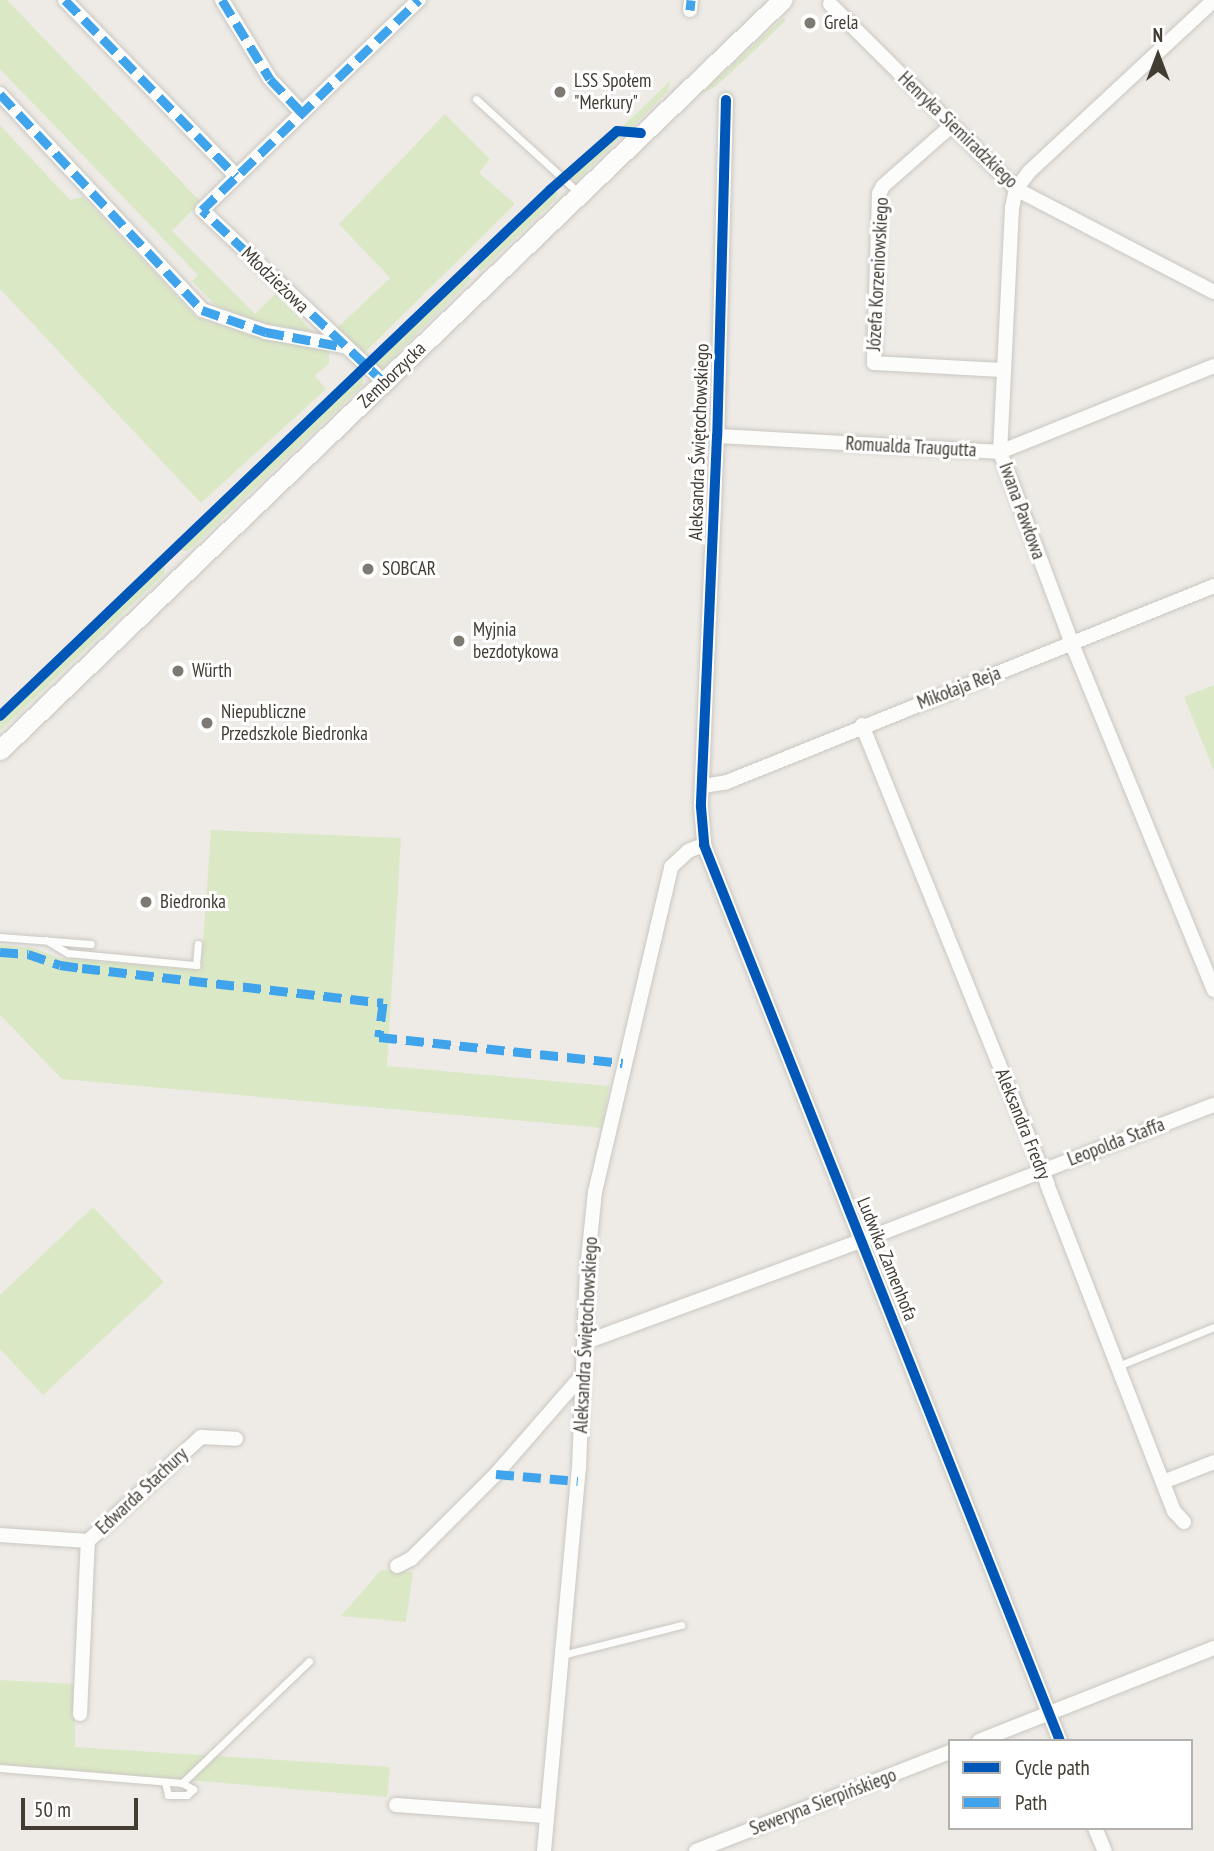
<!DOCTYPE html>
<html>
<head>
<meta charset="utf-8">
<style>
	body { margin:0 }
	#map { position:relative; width:1214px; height:1851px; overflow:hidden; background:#eeebe6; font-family:"PT Sans Narrow",sans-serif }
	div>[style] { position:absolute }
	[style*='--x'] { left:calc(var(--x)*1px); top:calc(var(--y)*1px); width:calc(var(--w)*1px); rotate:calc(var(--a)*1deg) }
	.green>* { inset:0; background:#dbe8c6; transform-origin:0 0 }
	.roads { filter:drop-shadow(0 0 2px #cac7c2) drop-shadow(0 0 2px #cac7c2) }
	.service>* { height:7px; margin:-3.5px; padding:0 3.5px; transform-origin:3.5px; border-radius:3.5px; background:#fcfcfb }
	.minor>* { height:14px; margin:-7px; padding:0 7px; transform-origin:7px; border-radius:7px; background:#fcfcfb }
	.tertiary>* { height:19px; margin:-9.5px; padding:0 9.5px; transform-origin:9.5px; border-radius:9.5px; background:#fcfcfb }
	.quiet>* { height:9px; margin-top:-4.5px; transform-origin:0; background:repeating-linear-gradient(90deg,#3fa4eb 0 18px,transparent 0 27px) }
	.cycleway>* { height:10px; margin:-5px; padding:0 5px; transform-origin:5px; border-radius:5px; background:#0057b8 }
	.dots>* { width:19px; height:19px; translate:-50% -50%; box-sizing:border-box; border:4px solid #fff; border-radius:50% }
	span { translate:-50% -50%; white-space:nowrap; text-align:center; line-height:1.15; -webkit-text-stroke:6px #fff; paint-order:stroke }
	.poi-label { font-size:19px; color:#423c33 }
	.left { translate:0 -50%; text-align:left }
	.street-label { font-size:19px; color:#423c33 }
	.legend { position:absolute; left:948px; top:1739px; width:245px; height:91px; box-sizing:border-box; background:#fff; border:2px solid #b3b1ad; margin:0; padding:9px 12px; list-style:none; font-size:21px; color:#423c33 }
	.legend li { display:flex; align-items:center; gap:14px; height:35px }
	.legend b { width:35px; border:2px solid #b3b1ad }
	.north { position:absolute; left:1123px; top:21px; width:70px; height:70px; -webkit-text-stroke:5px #fff; paint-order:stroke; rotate:0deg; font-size:19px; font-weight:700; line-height:28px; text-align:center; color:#423c33 }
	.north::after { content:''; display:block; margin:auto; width:24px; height:32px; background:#423c33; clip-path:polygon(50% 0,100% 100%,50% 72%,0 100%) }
	.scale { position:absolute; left:21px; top:1798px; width:117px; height:32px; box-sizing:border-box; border:4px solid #423c33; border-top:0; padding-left:9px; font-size:21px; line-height:24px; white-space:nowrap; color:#423c33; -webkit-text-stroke:5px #fff; paint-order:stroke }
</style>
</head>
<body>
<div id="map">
	<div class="green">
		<i style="clip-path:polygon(0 0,7px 0,201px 202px,172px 231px,255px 314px,275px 294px,314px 333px,263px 323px,216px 306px,192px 281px,198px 275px,0 69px)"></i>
		<i style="clip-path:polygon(783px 18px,786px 20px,753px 52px,715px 87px,702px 93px)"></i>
		<i style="clip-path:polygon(671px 80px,667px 92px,630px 129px,621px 128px)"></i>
		<i style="clip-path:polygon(445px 114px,490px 159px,479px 173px,515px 204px,362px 355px,336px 329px,390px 278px,339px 224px)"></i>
		<i style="clip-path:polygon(0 125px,70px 200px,83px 197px,196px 317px,262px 339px,329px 350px,329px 363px,315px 376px,326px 389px,201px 503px,0 289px)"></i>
		<i style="clip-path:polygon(620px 132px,625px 133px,577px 180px,568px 179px)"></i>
		<i style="clip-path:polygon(556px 188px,558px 194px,555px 200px,480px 272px,474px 265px)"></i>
		<i style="left:466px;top:273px;width:8px;height:130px;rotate:45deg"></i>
		<i style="clip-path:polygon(363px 372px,363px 385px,198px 542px,187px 551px,177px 550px)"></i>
		<i style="clip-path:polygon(165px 563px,164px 574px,0 731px,0 720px)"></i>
		<i style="clip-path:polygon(1214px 685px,1214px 771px,1184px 697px)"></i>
		<i style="clip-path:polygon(211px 830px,401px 838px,387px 1066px,609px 1086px,602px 1128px,62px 1079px,0 1015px,0 945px,34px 948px,59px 958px,201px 970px)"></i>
		<i style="clip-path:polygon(93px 1207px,164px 1282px,43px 1395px,0 1349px,0 1295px)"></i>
		<i style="clip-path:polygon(381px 1570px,413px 1572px,406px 1622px,341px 1616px)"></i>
		<i style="clip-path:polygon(0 1680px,75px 1684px,75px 1747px,390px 1767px,387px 1797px,0 1764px)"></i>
	</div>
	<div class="roads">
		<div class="service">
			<i style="--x:476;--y:99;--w:139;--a:42.4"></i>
			<i style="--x:0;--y:937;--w:91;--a:4.4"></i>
			<i style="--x:46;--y:940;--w:26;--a:31"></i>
			<i style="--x:68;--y:953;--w:129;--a:5.4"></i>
			<i style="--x:196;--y:965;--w:21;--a:-85"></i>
			<i style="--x:1118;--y:1366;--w:104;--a:-22.1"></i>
			<i style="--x:562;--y:1655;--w:123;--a:-14.1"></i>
			<i style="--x:0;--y:1768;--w:183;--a:4.7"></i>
			<i style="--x:182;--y:1783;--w:13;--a:29"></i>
			<i style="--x:193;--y:1789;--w:8;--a:135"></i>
			<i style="--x:187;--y:1795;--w:19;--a:180"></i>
			<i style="--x:168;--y:1795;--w:13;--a:-103"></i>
			<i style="--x:182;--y:1783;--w:176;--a:-43.8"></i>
		</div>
		<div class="minor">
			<i style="--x:65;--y:0;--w:245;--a:45.8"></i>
			<i style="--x:222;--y:0;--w:92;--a:58.7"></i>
			<i style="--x:270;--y:79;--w:47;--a:46.7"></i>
			<i style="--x:1214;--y:0;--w:253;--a:137.1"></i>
			<i style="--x:1029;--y:172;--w:21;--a:127"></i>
			<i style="--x:1016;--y:189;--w:19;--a:102"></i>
			<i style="--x:1012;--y:208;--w:244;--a:92.8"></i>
			<i style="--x:1000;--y:452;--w:205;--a:69.4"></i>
			<i style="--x:1072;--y:644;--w:374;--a:67.7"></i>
			<i style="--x:830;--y:4;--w:262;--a:44.8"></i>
			<i style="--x:1016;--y:189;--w:223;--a:27.5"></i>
			<i style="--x:690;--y:10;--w:10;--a:-84"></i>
			<i style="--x:0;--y:94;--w:296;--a:46.9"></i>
			<i style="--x:202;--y:310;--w:68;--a:19"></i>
			<i style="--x:266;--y:332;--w:79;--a:10.2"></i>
			<i style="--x:726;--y:100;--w:336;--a:91.5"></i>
			<i style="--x:717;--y:436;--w:371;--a:92.5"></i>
			<i style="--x:701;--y:807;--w:38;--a:85"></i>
			<i style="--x:704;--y:845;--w:964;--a:68.33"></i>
			<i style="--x:950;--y:127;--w:89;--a:138.6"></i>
			<i style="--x:883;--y:186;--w:9;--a:117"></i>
			<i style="--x:879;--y:194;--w:169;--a:91.7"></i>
			<i style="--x:874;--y:363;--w:130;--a:3.1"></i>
			<i style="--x:384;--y:382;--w:250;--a:-136.6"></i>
			<i style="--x:202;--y:210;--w:302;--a:-44.1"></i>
			<i style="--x:717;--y:436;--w:283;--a:3.2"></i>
			<i style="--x:1000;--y:452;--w:231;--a:-21.9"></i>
			<i style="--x:862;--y:725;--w:495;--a:68"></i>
			<i style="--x:1047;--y:1184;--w:351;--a:68.8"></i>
			<i style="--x:1174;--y:1511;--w:15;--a:48"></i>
			<i style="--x:703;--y:786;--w:24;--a:-9"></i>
			<i style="--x:727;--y:782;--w:525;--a:-21.92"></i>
			<i style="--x:586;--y:1342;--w:293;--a:-20.2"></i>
			<i style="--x:861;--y:1241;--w:378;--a:-21.1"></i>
			<i style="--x:1163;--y:1482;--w:55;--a:-21.4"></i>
			<i style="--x:0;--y:1535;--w:88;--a:3.9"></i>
			<i style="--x:88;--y:1541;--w:154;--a:-42.6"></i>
			<i style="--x:201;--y:1437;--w:35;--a:3"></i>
			<i style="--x:397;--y:1566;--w:16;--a:-27"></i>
			<i style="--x:411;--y:1559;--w:120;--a:-45"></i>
			<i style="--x:496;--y:1474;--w:134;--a:-48.9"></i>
			<i style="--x:80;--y:1714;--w:173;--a:-87.4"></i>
			<i style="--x:979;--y:1741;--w:253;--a:-21.6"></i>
			<i style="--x:396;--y:1805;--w:150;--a:4.2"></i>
			<i style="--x:1095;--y:1828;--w:25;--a:67"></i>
			<i style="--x:544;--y:1851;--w:385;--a:-84.8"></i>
			<i style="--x:579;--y:1468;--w:199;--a:-87.7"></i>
			<i style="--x:587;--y:1269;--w:77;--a:-84.1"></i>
			<i style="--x:595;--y:1192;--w:334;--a:-76.8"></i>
			<i style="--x:671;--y:867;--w:23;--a:-43"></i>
			<i style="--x:688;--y:851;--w:17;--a:-21"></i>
			<i style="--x:696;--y:1851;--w:273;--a:-21.3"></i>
		</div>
		<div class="tertiary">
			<i style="--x:0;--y:750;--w:1084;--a:-43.8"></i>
		</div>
	</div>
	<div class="quiet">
		<i style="--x:65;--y:0;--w:245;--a:45.8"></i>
		<i style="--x:222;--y:0;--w:92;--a:58.7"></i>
		<i style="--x:270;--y:79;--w:47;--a:46.7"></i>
		<i style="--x:690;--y:10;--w:10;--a:-84"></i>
		<i style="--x:0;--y:94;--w:296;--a:46.9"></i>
		<i style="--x:202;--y:310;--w:68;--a:19"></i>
		<i style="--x:266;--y:332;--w:80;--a:10.8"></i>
		<i style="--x:384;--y:382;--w:250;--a:-136.6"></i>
		<i style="--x:202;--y:210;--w:302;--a:-44.1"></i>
		<i style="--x:0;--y:952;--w:28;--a:4"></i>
		<i style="--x:28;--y:954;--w:34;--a:19"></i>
		<i style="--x:60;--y:965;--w:22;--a:8"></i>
		<i style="--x:82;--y:968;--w:303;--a:6.6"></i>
		<i style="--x:383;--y:1003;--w:34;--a:97"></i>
		<i style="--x:379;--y:1037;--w:245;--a:6.1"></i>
		<i style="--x:496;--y:1474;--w:82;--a:4.9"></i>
	</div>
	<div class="cycleway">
		<i style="--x:726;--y:100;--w:336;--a:91.5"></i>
		<i style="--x:717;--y:436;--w:371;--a:92.5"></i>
		<i style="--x:701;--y:807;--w:38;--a:85"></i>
		<i style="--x:704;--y:845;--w:964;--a:68.33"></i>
		<i style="--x:0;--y:716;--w:761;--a:-43.72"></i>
		<i style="--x:550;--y:190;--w:89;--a:-41.4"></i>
		<i style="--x:617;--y:131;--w:24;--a:5"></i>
	</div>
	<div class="dots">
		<i style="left:810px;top:23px;background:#7e7972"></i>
		<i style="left:560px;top:92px;background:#7e7972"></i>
		<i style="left:368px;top:569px;background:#7e7972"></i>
		<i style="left:459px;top:641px;background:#7e7972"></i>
		<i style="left:178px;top:671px;background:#7e7972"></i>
		<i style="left:207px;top:723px;background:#7e7972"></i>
		<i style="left:146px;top:902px;background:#7e7972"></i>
	</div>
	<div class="poi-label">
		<span class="left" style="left:824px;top:23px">Grela</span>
		<span class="left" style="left:574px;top:92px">LSS Społem<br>"Merkury"</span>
		<span class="left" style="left:382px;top:569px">SOBCAR</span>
		<span class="left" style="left:473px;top:641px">Myjnia<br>bezdotykowa</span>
		<span class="left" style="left:192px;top:671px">Würth</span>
		<span class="left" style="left:221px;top:723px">Niepubliczne<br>Przedszkole Biedronka</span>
		<span class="left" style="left:160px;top:902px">Biedronka</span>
	</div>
	<div class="street-label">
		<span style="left:958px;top:130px;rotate:44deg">Henryka Siemiradzkiego</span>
		<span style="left:878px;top:274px;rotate:-87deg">Józefa Korzeniowskiego</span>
		<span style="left:275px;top:280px;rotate:44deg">Młodzieżowa</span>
		<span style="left:392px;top:375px;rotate:-44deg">Zemborzycka</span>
		<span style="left:699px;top:442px;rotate:-88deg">Aleksandra Świętochowskiego</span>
		<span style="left:911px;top:447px;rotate:3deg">Romualda Traugutta</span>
		<span style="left:1022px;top:511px;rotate:70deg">Iwana Pawłowa</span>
		<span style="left:959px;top:688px;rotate:-21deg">Mikołaja Reja</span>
		<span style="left:1023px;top:1124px;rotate:68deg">Aleksandra Fredry</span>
		<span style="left:1116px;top:1142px;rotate:-21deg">Leopolda Staffa</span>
		<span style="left:887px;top:1259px;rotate:68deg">Ludwika Zamenhofa</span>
		<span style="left:586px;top:1335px;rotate:-87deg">Aleksandra Świętochowskiego</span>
		<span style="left:142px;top:1491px;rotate:-43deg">Edwarda Stachury</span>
		<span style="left:823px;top:1802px;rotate:-21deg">Seweryna Sierpińskiego</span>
	</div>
	<ul class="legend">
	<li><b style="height:9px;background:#0057b8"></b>Cycle path</li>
	<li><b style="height:9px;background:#3fa4eb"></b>Path</li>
	</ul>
	<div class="north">N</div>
	<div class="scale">50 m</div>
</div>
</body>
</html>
